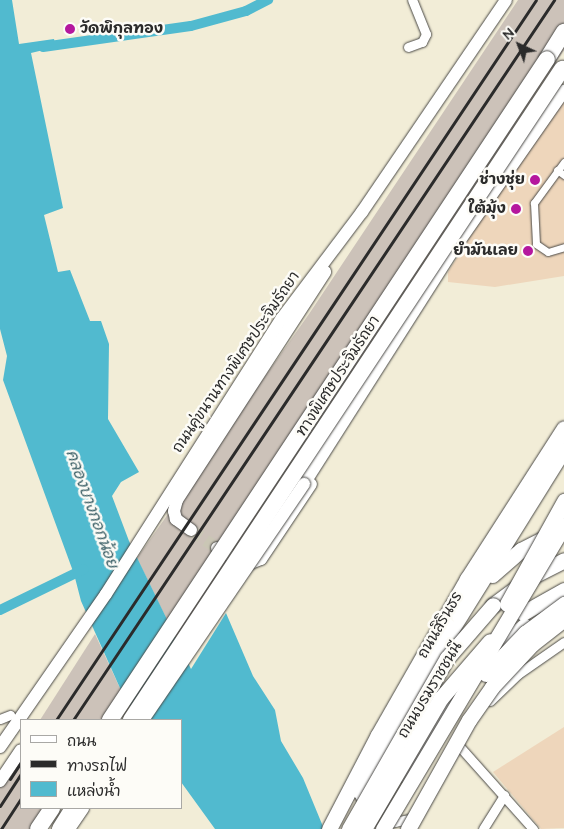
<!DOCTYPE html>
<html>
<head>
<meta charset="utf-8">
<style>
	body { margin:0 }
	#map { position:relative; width:564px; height:829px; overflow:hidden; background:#f2edd7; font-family:"Architects Daughter","Playpen Sans Thai",sans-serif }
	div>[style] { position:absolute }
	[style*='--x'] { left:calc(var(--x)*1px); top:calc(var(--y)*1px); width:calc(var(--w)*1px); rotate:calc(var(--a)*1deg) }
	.built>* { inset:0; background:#eed6bb }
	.industrial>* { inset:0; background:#ccc2b9 }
	.water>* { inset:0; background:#51bacf }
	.canal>* { height:10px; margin:-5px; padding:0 5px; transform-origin:5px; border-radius:5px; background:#51bacf }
	.secondary-tunnel>* { height:12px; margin-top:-6px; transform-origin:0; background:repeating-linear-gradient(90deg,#cac6b5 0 12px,transparent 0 18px) }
	.roads { filter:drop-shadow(0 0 1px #494845) drop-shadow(0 0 1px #494845) }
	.pedestrian>* { height:7px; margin:-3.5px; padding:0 3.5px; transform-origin:3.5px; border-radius:3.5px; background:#fff }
	.minor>* { height:9px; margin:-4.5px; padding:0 4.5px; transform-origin:4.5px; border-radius:4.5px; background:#fff }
	.secondary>* { height:12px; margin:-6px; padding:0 6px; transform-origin:6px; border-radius:6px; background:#fff }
	.primary>* { height:15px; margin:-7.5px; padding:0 7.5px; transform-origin:7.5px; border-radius:7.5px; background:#fff }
	.motorway>* { height:16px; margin:-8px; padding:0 8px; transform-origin:8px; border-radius:8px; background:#fff }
	.rail>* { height:3px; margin:-1.5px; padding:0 1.5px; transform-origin:1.5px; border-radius:1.5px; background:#2b2b2b }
	.bridges { filter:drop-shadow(0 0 1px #494845) drop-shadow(0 0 1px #494845) }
	.secondary-bridge>* { height:12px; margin:-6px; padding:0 6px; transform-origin:6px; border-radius:6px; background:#fff }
	.primary-bridge>* { height:15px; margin:-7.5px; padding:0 7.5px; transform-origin:7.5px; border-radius:7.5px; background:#fff }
	.motorway-bridge>* { height:16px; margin:-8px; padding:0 8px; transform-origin:8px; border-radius:8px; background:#fff }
	.dots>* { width:14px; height:14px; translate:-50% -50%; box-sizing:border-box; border:2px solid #fdfcf7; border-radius:50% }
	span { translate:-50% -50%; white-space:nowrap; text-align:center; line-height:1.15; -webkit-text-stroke:5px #fdfcf7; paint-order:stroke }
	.poi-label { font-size:15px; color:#2b2b2b; font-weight:700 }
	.left { translate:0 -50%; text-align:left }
	.right { translate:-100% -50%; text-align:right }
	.street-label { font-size:15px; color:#2b2b2b }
	.water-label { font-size:16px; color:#385d64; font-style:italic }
	.legend { position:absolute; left:20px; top:719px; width:162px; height:90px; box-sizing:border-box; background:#fdfcf7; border:1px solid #a9a8a5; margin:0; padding:6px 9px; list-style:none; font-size:15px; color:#2b2b2b }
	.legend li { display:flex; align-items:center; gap:10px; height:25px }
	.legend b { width:25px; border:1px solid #a9a8a5 }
	.north { position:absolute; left:494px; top:20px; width:50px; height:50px; -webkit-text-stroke:4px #fdfcf7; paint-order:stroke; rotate:317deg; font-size:14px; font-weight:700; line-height:20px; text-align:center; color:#2b2b2b }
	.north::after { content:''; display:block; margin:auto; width:18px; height:22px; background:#2b2b2b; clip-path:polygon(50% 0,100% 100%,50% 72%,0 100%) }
</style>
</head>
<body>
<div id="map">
	<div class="built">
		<i style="clip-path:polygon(564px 88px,564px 276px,495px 287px,448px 282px,448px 272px)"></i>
		<i style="clip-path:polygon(564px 727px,564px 828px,541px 829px,493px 772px)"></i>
	</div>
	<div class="industrial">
		<i style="clip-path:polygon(518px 0,564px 0,564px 50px,177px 641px,137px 558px,309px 314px)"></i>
		<i style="clip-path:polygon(95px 634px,124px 697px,117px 720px,40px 720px)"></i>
		<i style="clip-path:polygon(21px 749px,21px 808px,58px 808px,44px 829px,0 829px,0 782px)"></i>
	</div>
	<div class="water">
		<i style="clip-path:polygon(0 0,12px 0,19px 44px,54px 39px,56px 47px,31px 53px,63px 208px,44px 215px,58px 272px,70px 270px,90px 321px,101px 321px,109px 344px,108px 419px,139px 472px,121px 482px,112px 496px,129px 541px,191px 669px,226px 613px,253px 676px,275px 710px,281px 741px,303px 778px,324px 829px,215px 829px,181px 782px,181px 720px,138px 720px,124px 697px,81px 601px,74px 574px,3px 380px,7px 356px,0 329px)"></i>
	</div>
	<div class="canal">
		<i style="--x:43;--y:47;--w:149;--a:-8.1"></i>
		<i style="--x:191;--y:26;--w:57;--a:-15.3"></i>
		<i style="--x:246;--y:11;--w:25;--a:-27"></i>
		<i style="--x:0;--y:610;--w:93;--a:-26"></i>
	</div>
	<div class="secondary-tunnel">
		<i style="--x:191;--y:530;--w:32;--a:35"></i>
	</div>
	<div class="roads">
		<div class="pedestrian">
			<i style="--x:564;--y:162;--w:51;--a:126.2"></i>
			<i style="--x:534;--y:203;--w:41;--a:87.2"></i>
			<i style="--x:536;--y:244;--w:14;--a:34"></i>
			<i style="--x:548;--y:252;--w:17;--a:-17"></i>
			<i style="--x:557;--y:170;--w:9;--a:36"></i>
		</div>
		<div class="minor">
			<i style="--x:408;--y:47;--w:15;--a:-20"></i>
			<i style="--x:422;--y:42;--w:9;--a:-63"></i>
			<i style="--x:426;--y:34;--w:37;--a:-112"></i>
			<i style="--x:490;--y:701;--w:39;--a:-44"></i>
			<i style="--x:518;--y:674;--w:56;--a:-34.8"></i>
			<i style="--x:0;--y:719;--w:11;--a:-22"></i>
			<i style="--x:460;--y:747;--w:110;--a:48.3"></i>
			<i style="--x:365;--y:806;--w:13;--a:-119"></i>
			<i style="--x:359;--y:795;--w:35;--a:-66"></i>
			<i style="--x:387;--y:819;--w:8;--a:23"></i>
			<i style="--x:394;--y:822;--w:21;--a:-11"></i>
			<i style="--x:483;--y:829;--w:40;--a:-58"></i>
		</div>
		<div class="secondary">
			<i style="--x:304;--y:484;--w:274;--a:-57.5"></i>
			<i style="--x:451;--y:253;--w:198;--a:-55.1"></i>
			<i style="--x:191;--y:530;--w:19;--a:-144"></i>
			<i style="--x:176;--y:519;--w:8;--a:-104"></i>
			<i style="--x:174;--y:511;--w:11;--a:-75"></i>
			<i style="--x:177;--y:500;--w:272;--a:-57"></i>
			<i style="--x:217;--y:548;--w:34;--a:30"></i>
			<i style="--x:246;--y:565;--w:16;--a:-22"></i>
			<i style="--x:261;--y:559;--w:90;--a:-56.3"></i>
			<i style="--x:0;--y:747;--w:186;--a:-55.3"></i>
			<i style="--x:106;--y:594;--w:327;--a:-57.5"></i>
			<i style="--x:282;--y:318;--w:133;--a:-53"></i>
			<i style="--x:362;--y:212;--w:256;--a:-55.8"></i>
			<i style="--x:0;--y:781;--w:37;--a:-56"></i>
			<i style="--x:69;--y:829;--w:25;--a:-56"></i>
		</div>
		<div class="primary">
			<i style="--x:492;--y:575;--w:38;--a:-41"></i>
			<i style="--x:521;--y:550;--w:31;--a:-27"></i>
			<i style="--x:493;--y:605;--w:47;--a:-36.4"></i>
			<i style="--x:531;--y:577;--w:37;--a:-27"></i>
			<i style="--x:523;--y:613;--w:47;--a:-29.3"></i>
			<i style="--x:486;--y:658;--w:50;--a:-40.1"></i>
			<i style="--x:404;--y:774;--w:95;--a:-56.6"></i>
			<i style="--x:386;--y:783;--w:24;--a:-123"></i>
			<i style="--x:373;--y:763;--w:133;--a:-59.8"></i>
			<i style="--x:440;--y:648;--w:234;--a:-58.1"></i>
			<i style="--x:329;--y:829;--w:106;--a:-62.5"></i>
			<i style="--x:378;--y:735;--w:180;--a:-60.3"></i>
			<i style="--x:467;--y:579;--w:179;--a:-57.3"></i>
		</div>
		<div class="motorway">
			<i style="--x:547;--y:59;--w:32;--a:-58"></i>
			<i style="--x:38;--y:829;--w:25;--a:-56"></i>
			<i style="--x:60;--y:829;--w:25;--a:-58"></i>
		</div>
	</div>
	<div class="rail">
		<i style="--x:56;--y:720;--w:865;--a:-56.31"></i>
		<i style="--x:73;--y:720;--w:866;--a:-56.25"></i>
		<i style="--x:10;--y:779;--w:20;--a:-57"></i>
		<i style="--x:0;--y:806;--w:38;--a:-57"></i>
		<i style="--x:1;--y:829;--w:37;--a:-57"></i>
	</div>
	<div class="bridges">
		<div class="secondary-bridge">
			<i style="--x:143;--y:720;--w:286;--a:-55.7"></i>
		</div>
		<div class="primary-bridge">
			<i style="--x:507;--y:604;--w:118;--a:-61"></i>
			<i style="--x:486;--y:674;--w:57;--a:-46.4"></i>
			<i style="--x:525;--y:633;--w:49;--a:-36.6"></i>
			<i style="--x:349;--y:829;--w:197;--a:-60.2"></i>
			<i style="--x:447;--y:658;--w:70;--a:-49"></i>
			<i style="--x:364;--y:829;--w:152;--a:-59.6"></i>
			<i style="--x:441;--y:698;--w:75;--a:-49.3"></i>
			<i style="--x:383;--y:829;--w:354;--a:-59.2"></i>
			<i style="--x:408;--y:829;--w:125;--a:-60.8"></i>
			<i style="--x:469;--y:720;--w:40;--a:-55.1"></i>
			<i style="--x:492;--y:687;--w:59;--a:-47.1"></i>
			<i style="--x:532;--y:644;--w:41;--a:-38"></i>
		</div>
		<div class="motorway-bridge">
			<i style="--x:110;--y:720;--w:792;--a:-56.53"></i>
			<i style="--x:131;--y:720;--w:781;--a:-56.49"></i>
		</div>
	</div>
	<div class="dots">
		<i style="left:70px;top:29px;background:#b5179e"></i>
		<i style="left:535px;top:180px;background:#b5179e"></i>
		<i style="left:516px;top:209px;background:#b5179e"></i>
		<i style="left:528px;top:251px;background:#b5179e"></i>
	</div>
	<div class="poi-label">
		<span class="left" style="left:80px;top:29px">วัดพิกุลทอง</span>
		<span class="right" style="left:525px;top:180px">ช่างชุ่ย</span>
		<span class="right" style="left:506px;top:209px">ใต้มุ้ง</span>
		<span class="right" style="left:518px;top:251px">ยำมันเลย</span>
	</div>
	<div class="street-label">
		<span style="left:236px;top:362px;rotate:-56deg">ถนนคู่ขนานทางพิเศษประจิมรัถยา</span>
		<span style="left:338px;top:376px;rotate:-57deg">ทางพิเศษประจิมรัถยา</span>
		<span style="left:440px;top:625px;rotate:-60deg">ถนนสิรินธร</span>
		<span style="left:430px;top:690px;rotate:-59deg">ถนนบรมราชชนนี</span>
	</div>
	<div class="water-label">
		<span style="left:92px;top:509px;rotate:70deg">คลองบางกอกน้อย</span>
	</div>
	<ul class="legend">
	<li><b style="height:6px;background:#fff"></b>ถนน</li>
	<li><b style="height:6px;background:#2b2b2b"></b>ทางรถไฟ</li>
	<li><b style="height:14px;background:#51bacf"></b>แหล่งน้ำ</li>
	</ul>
	<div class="north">N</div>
</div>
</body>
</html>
